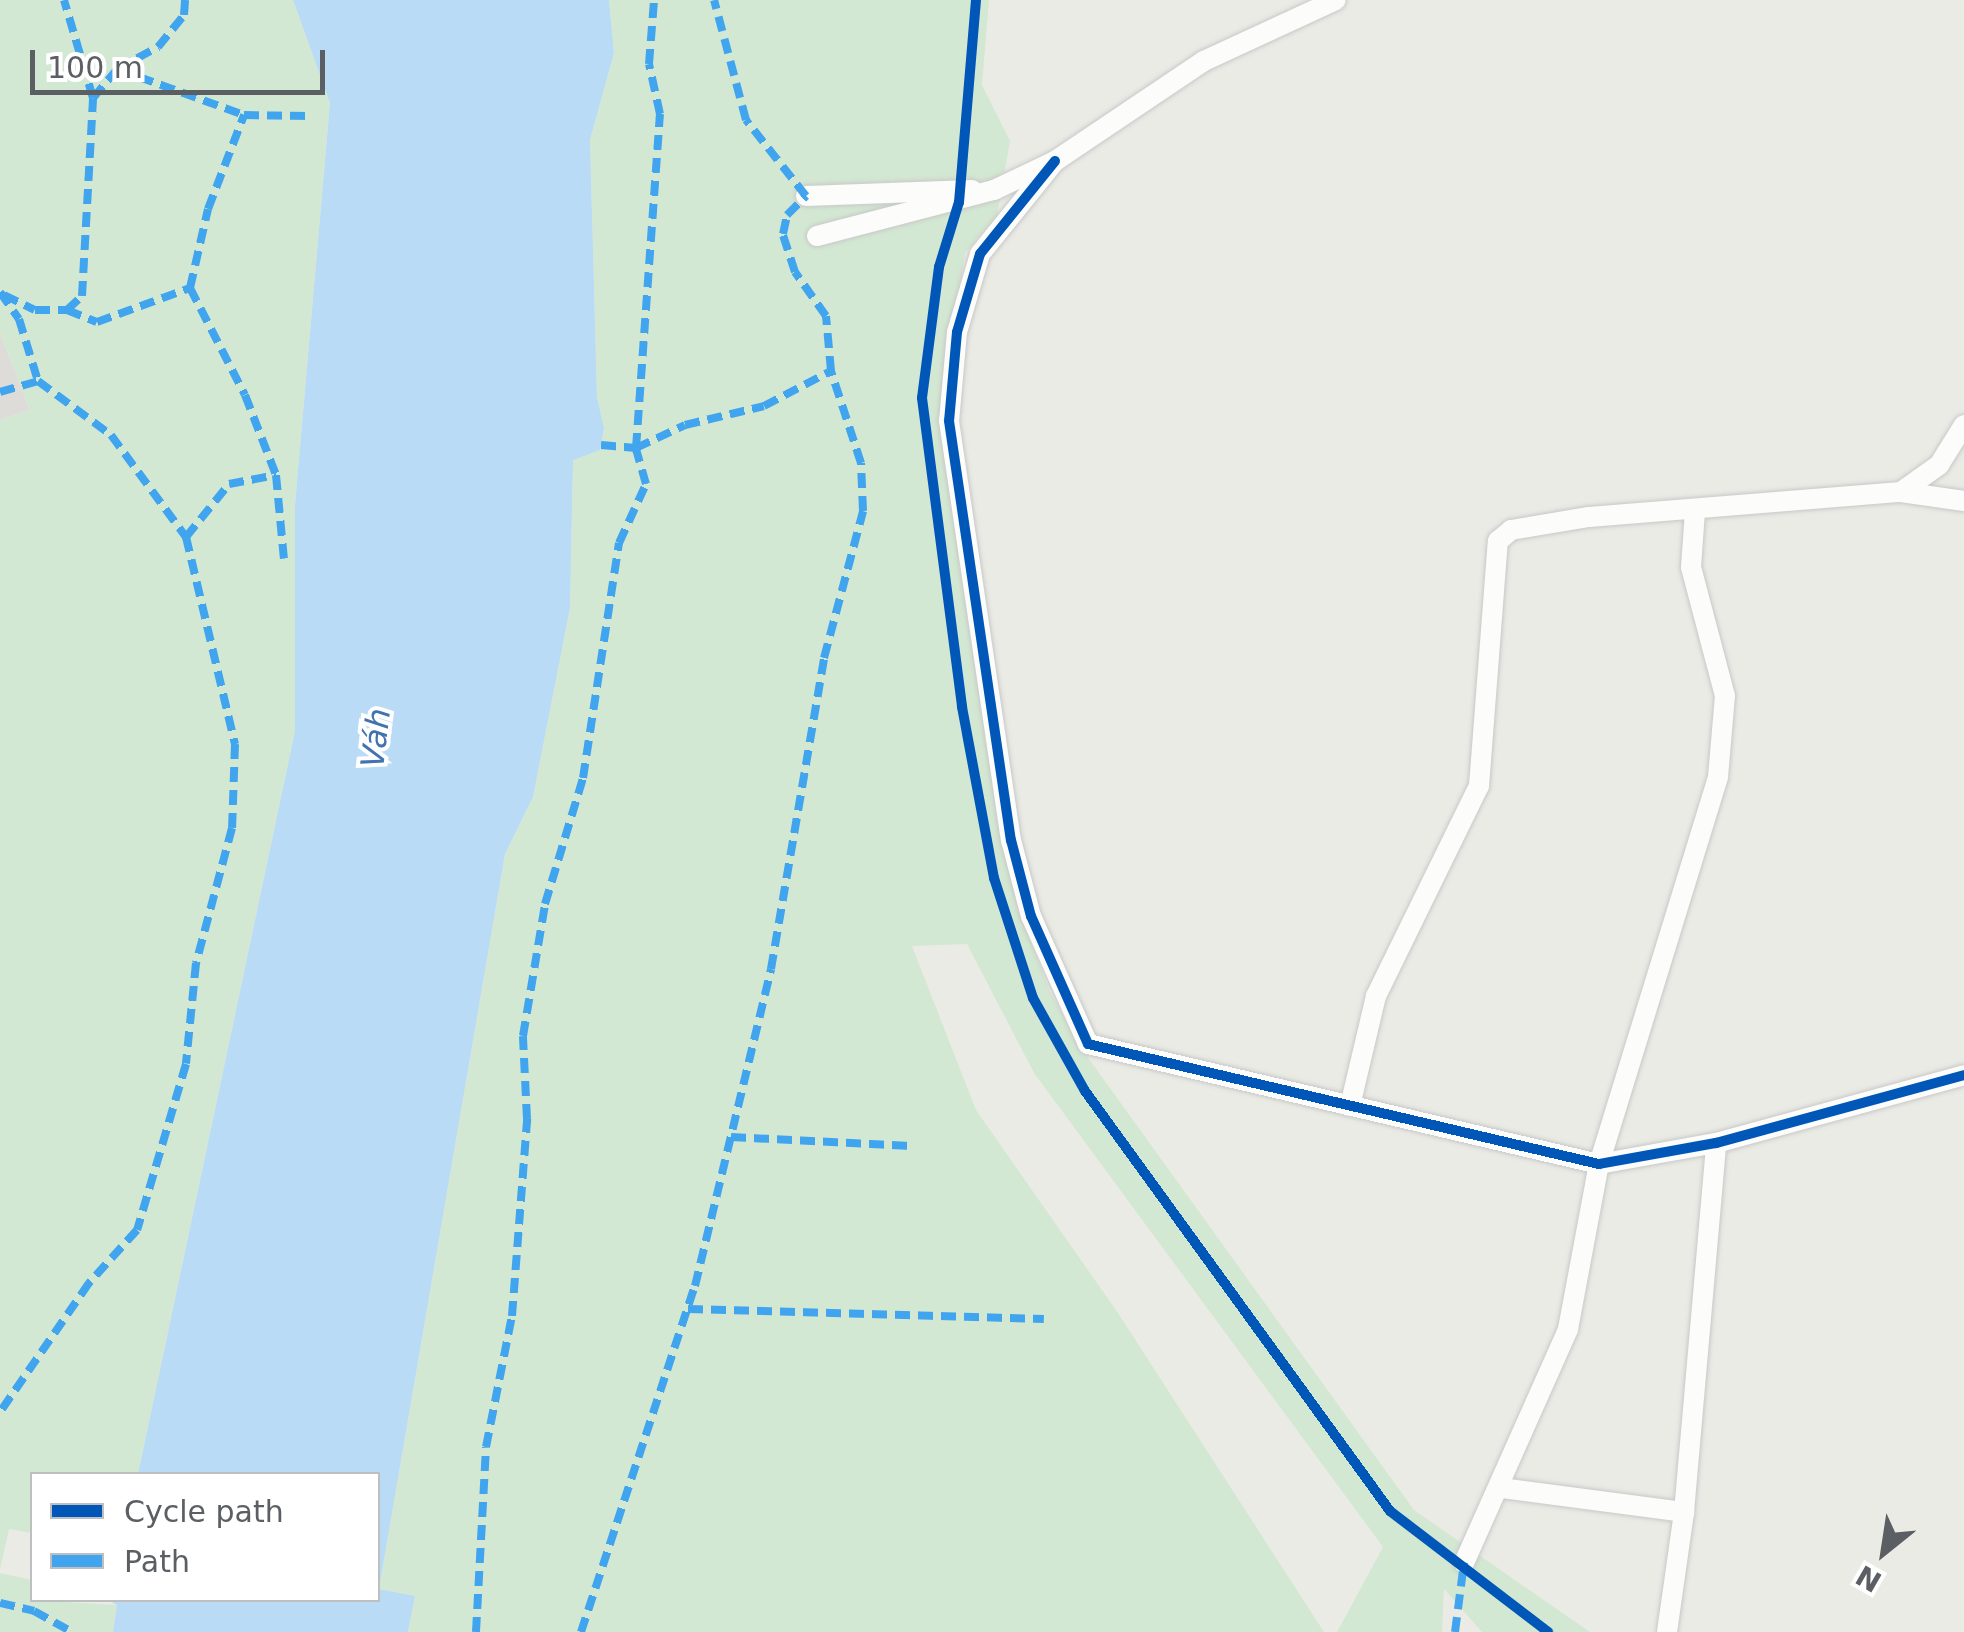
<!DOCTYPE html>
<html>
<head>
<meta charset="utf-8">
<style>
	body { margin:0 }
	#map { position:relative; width:1964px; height:1632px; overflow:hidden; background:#ebebe6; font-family:"DejaVu Sans",sans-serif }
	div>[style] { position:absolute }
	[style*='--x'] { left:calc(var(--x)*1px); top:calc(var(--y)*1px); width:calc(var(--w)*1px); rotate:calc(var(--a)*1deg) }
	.industrial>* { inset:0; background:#dedcd9 }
	.green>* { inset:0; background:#d3e8d2 }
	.water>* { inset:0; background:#b9dbf6 }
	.roads { filter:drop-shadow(0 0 2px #c8c9c8) drop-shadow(0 0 2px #c8c9c8) }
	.minor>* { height:20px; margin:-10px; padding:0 10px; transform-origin:10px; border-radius:10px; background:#fcfcfb }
	.quiet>* { height:8px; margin-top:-4px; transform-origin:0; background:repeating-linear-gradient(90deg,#40a5ee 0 15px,transparent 0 23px) }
	.cycleway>* { height:10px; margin:-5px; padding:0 5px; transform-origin:5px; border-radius:5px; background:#0057b8 }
	span { translate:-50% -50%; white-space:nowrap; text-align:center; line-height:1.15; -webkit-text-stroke:8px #fff; paint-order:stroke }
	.water-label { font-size:32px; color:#4174af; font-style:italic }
	.legend { position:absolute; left:30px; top:1472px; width:350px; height:130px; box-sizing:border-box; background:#fff; border:2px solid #bdbfc1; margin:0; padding:12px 18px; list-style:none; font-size:30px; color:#5b5f64 }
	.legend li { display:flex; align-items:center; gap:20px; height:50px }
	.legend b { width:50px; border:2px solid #bdbfc1 }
	.north { position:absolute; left:1834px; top:1502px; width:100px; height:100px; -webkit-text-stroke:8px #fff; paint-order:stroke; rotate:210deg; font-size:28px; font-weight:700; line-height:40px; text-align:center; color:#5b5f64 }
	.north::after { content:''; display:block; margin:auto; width:35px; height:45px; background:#5b5f64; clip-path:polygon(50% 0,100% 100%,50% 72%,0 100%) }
	.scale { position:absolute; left:30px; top:50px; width:295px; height:45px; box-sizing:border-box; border:5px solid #5b5f64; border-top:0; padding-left:12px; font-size:30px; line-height:35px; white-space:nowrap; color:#5b5f64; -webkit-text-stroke:8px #fff; paint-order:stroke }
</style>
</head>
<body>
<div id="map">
	<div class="industrial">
		<i style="clip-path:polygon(0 333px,30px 410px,0 420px)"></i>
	</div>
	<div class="green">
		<i style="clip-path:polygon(0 0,293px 0,330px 103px,295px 505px,295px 731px,138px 1474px,32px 1474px,32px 1533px,9px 1529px,0 1569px,0 420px,30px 410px,0 333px)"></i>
		<i style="clip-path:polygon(609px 0,989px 0,982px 85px,1010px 141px,997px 215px,965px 253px,942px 415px,1021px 916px,1050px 992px,1084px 1052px,1414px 1510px,1590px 1632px,1482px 1632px,1444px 1589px,1442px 1632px,1337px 1632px,1383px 1547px,1034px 1073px,967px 944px,912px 946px,976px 1110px,1118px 1313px,1324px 1632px,408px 1632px,415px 1596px,379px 1589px,505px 854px,533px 797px,570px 608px,573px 459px,600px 450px,604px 428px,597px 397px,590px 140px,614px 53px)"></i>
		<i style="clip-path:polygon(0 1573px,32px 1580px,32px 1600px,117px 1605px,113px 1632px,0 1632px)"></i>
	</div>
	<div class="water">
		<i style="clip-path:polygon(293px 0,609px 0,614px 53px,590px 140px,597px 397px,604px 428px,600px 450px,573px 460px,570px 608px,533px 797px,505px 854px,379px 1589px,415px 1596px,408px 1632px,113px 1632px,117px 1605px,107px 1600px,378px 1600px,378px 1474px,138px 1474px,295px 731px,295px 505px,330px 103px)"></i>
	</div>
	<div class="roads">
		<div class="minor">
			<i style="--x:1055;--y:161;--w:119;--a:128.9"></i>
			<i style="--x:980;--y:254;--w:81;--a:106.4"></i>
			<i style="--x:957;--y:332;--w:89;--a:95.1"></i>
			<i style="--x:949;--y:421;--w:424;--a:81.6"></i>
			<i style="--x:1011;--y:840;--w:79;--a:75.3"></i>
			<i style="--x:1031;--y:916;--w:140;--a:66"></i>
			<i style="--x:1088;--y:1044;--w:525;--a:13.22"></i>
			<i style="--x:1599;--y:1164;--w:119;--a:-10.2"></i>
			<i style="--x:1716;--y:1143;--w:257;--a:-15.3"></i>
			<i style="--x:806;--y:196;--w:166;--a:-2.1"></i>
			<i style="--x:817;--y:236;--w:183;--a:-14.6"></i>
			<i style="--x:994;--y:190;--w:68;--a:-25.4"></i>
			<i style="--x:1055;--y:161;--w:179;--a:-33.9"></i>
			<i style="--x:1204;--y:61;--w:145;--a:-24.8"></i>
			<i style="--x:1901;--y:492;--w:47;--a:-35.4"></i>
			<i style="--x:1939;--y:465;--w:47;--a:-58"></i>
			<i style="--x:1350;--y:1106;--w:113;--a:-76.7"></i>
			<i style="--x:1376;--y:996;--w:234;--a:-63.9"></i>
			<i style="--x:1479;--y:786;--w:246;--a:-85.6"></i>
			<i style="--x:1498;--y:541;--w:17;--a:-40"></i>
			<i style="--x:1511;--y:530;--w:79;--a:-9.5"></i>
			<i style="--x:1589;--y:517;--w:313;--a:-4.6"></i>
			<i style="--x:1901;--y:492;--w:64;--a:8.1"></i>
			<i style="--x:1501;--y:1488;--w:185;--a:7.5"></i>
			<i style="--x:1464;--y:1563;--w:256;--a:-66"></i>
			<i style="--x:1568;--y:1329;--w:168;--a:-79.4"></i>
			<i style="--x:1599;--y:1164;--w:405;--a:-72.9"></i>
			<i style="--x:1718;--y:777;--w:81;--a:-85.1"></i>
			<i style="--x:1725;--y:696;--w:133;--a:-104.8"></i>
			<i style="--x:1691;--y:567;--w:56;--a:-85.9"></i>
			<i style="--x:1667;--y:1632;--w:121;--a:-81.9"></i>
			<i style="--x:1684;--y:1512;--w:370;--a:-85"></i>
		</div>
	</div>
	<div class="quiet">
		<i style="--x:117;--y:69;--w:135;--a:19.9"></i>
		<i style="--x:93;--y:98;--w:38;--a:-50"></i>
		<i style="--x:117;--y:69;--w:47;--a:-28.2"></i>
		<i style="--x:158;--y:47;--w:41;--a:-50.9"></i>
		<i style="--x:184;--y:15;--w:15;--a:-86"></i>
		<i style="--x:190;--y:288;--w:81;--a:-77.2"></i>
		<i style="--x:208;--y:209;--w:101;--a:-69"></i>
		<i style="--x:244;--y:115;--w:66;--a:0.9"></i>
		<i style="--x:0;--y:292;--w:33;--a:55"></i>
		<i style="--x:19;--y:319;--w:65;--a:73"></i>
		<i style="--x:38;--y:381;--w:91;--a:36.5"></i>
		<i style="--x:111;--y:435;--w:127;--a:53.7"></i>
		<i style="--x:186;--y:537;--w:213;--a:76.7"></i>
		<i style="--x:235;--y:744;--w:84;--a:92"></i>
		<i style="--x:232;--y:828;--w:140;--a:104.9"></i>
		<i style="--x:196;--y:963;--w:101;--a:95.7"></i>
		<i style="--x:186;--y:1064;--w:173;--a:106.4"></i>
		<i style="--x:137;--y:1230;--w:72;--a:132.2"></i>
		<i style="--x:89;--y:1283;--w:157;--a:124.6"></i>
		<i style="--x:4;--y:295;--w:34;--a:26"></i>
		<i style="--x:35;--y:310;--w:32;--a:0"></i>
		<i style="--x:67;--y:310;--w:21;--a:-43"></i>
		<i style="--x:82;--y:296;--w:198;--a:-86.8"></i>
		<i style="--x:93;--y:98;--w:102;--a:-106.5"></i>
		<i style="--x:67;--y:310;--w:32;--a:22"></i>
		<i style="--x:97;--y:322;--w:99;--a:-20.1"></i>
		<i style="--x:190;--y:288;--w:120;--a:62.8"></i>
		<i style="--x:245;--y:395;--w:86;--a:68.8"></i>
		<i style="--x:276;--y:475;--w:84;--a:84.6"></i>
		<i style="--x:0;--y:392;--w:40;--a:-16"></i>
		<i style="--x:601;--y:445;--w:35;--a:5"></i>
		<i style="--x:636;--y:448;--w:54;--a:-25.1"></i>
		<i style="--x:685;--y:425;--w:81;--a:-13.5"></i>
		<i style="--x:764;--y:406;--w:76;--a:-27.6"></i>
		<i style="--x:186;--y:537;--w:68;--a:-50.9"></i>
		<i style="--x:229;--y:484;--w:48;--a:-10.8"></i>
		<i style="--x:731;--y:1137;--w:180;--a:2.9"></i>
		<i style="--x:688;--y:1309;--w:356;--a:1.6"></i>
		<i style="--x:0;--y:1603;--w:35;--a:13"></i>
		<i style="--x:34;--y:1611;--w:43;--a:28.9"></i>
		<i style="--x:476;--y:1632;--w:185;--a:-86.9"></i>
		<i style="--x:486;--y:1447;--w:134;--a:-78.8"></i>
		<i style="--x:512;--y:1316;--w:198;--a:-85.6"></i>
		<i style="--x:527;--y:1119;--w:83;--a:-92.8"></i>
		<i style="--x:523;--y:1036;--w:134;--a:-80.5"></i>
		<i style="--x:545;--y:904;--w:132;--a:-73.2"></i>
		<i style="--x:583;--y:778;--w:238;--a:-81.3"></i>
		<i style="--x:619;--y:543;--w:65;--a:-65.4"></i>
		<i style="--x:646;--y:484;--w:37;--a:-106"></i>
		<i style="--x:636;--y:448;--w:335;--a:-85.9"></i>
		<i style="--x:660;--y:114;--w:51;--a:-102.4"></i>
		<i style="--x:649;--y:64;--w:64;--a:-85.5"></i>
		<i style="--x:581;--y:1632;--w:364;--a:-71.8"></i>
		<i style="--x:695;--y:1286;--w:326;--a:-76.5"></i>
		<i style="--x:771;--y:969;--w:315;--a:-80.3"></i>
		<i style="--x:824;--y:658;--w:152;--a:-75.1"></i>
		<i style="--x:863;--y:511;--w:48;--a:-92.4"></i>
		<i style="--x:861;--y:463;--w:97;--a:-108.1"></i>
		<i style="--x:831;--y:371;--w:55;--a:-95.2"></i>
		<i style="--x:826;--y:316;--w:54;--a:-125.2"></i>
		<i style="--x:795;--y:272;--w:40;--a:-108"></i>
		<i style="--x:783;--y:234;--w:19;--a:-78"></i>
		<i style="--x:787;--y:215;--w:27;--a:-45"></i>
		<i style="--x:806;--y:196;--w:97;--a:-128.3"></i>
		<i style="--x:746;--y:120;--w:124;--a:-104.9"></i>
		<i style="--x:1455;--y:1632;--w:70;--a:-82.6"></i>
	</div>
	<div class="cycleway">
		<i style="--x:976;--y:0;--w:203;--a:94.8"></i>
		<i style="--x:959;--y:202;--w:68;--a:107.1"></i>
		<i style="--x:939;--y:267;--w:132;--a:97.4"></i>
		<i style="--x:922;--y:398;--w:312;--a:82.6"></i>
		<i style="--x:962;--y:707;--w:174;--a:79.4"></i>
		<i style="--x:994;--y:878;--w:126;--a:72"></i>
		<i style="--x:1033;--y:998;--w:107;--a:60.8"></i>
		<i style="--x:1085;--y:1091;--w:519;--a:54.01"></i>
		<i style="--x:1390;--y:1511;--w:199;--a:37.4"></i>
		<i style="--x:1055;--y:161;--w:119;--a:128.9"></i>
		<i style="--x:980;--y:254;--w:81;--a:106.4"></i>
		<i style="--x:957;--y:332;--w:89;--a:95.1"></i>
		<i style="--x:949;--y:421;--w:424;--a:81.6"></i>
		<i style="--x:1011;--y:840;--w:79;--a:75.3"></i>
		<i style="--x:1031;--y:916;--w:140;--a:66"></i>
		<i style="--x:1088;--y:1044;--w:525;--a:13.22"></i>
		<i style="--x:1599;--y:1164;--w:119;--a:-10.2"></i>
		<i style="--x:1716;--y:1143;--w:257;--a:-15.3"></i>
	</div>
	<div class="water-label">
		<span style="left:376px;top:738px;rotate:-83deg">Váh</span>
	</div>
	<ul class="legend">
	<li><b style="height:12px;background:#0057b8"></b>Cycle path</li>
	<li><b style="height:12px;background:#40a5ee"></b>Path</li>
	</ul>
	<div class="north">N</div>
	<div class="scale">100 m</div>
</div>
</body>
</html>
